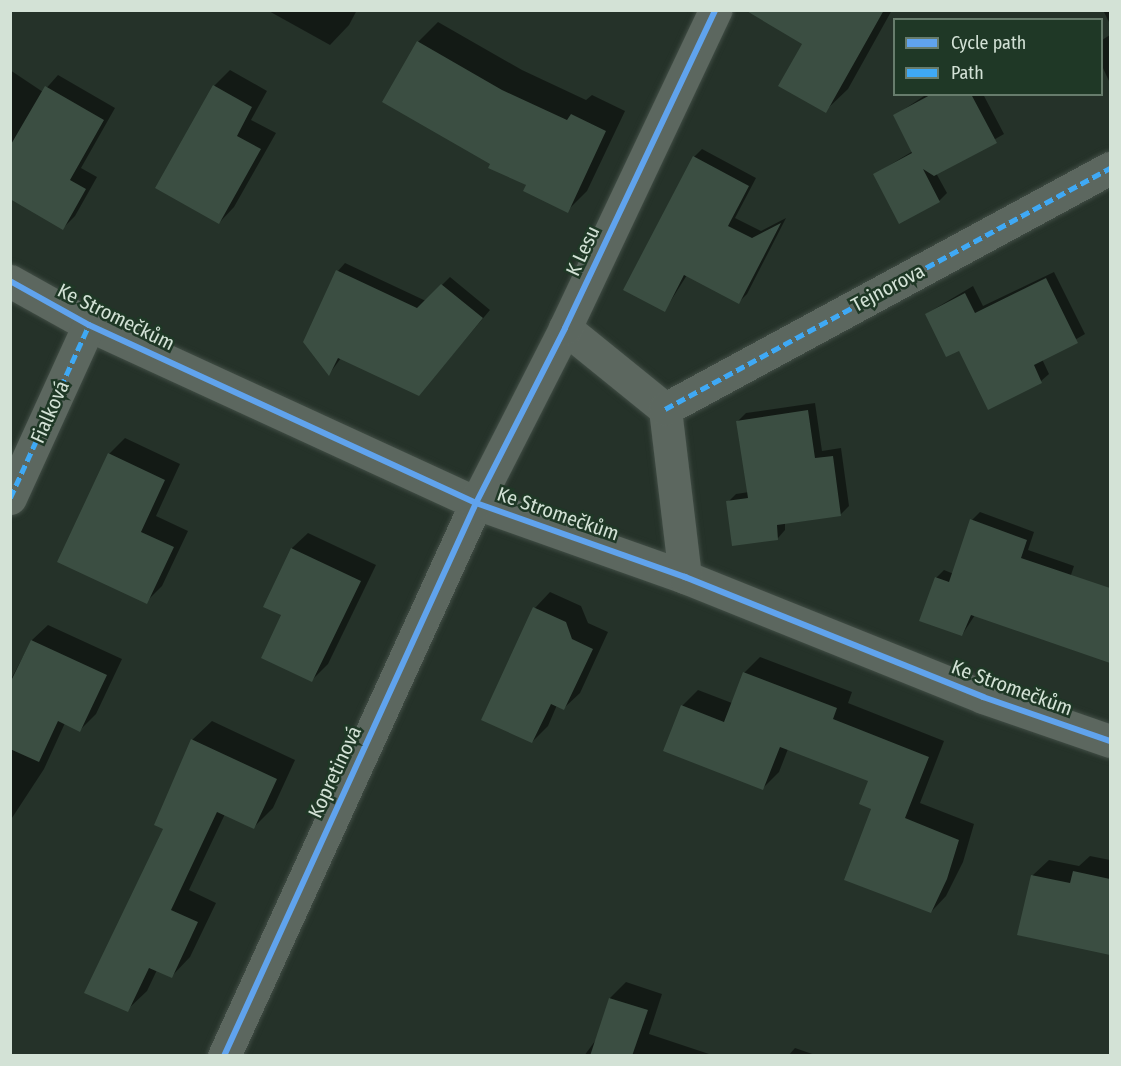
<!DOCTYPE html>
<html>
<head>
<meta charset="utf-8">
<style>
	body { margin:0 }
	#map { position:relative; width:1121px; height:1066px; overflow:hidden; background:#253229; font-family:"Fira Sans Condensed",sans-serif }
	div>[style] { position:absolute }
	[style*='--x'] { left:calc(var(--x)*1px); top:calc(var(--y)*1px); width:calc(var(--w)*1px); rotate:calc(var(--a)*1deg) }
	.shadow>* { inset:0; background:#0007 }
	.building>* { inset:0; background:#3b4e42 }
	.roads { filter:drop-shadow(0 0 2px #414d45) drop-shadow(0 0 2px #414d45) }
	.street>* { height:33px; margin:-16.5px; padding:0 16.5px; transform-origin:16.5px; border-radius:16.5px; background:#5c675f }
	.quiet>* { height:4.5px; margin-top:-2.25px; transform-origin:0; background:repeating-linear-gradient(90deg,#3fa9f5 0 9px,transparent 0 13.5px) }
	.cycleway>* { height:6px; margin:-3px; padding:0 3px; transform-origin:3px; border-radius:3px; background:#60a3ed }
	span { translate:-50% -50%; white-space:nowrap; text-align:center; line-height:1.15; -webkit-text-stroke:5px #1f3826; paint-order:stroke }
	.street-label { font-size:20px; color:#d3e2d6 }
	.frame { position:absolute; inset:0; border:12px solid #d3e2d6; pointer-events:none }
	.legend { position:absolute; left:893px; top:18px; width:210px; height:78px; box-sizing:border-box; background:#1f3826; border:2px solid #677c6c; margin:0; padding:8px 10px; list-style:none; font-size:18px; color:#d3e2d6 }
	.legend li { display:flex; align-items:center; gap:12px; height:30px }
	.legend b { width:30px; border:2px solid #677c6c }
</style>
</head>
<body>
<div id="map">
	<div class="shadow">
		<i style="clip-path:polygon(267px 10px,357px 10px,349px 25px,330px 45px)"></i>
		<i style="clip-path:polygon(767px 10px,892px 10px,848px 89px,825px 111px,804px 43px)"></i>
		<i style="clip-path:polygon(1103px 10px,1110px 10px,1110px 24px)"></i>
		<i style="clip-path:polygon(438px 22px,522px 70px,586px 100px,592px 95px,625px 111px,587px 191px,567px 211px,492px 163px,418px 42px)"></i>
		<i style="clip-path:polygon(1110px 35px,1110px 83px,1102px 66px,1102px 40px)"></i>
		<i style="clip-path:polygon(10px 70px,43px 92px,58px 75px,115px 108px,81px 168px,97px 177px,75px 216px,63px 228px,10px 197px)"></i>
		<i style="clip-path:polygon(230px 70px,267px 91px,251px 120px,276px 133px,234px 207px,219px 223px,214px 86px)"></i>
		<i style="clip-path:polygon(927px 94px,983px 94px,1004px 134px,936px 173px,947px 193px,939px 201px,875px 174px,913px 151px,894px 116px)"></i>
		<i style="clip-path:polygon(702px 149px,756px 178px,735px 218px,761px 231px,786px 218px,747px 294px,739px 302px,687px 275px,665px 310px,694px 157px)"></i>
		<i style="clip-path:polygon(345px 263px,426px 301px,450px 277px,490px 310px,426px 386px,341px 358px,330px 373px,338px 271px)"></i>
		<i style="clip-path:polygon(1054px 272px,1085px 334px,1042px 359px,1049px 374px,1041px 381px,988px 408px,960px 349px,926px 314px,973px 286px,983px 306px)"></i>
		<i style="clip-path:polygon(815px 403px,822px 451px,841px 448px,849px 506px,841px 514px,785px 522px,785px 530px,778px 538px,728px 502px,736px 494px,749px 492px,738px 421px,746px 413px)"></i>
		<i style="clip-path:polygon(125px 438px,180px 464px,156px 516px,188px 531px,162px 586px,146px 602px,109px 454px)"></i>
		<i style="clip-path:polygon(980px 512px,1034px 532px,1028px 550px,1074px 566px,1052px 631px,975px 615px,962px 635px,936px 578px,944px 570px,954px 574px,972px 520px)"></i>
		<i style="clip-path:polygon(308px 533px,376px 565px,328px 664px,312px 680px,283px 614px,292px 548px)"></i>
		<i style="clip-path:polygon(550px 592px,581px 606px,588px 623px,608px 632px,580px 693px,564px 708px,557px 705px,548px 726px,532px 742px,483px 719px,535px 608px)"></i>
		<i style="clip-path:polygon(48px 625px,122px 659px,96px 714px,80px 730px,65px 723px,44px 769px,10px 821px,10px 681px,32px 640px)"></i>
		<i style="clip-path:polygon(760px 657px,852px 692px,848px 703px,944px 741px,920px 803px,974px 824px,963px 862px,946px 896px,931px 912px,873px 808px,870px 780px,788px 749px,779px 772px,763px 788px,682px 706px,698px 690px,732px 703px,744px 673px)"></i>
		<i style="clip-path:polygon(212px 721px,295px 760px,273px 808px,254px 827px,225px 814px,189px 890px,216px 903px,190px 957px,171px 977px,157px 970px,147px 991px,127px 1010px,165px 829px,192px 740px)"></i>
		<i style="clip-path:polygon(1090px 856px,1110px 860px,1110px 954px,1019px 934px,1033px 875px,1049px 860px,1079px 866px)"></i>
		<i style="clip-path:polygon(626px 982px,662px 994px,649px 1034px,715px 1056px,584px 1056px,598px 1037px,610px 998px)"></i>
		<i style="clip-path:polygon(795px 1048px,818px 1056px,788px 1056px)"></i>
	</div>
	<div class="building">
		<i style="clip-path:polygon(745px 10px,884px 10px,826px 113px,778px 86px,802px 44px)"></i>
		<i style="clip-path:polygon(417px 41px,502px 90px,567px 120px,571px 114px,606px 131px,568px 213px,523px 191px,526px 185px,488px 168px,490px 164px,382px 102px)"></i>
		<i style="clip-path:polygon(213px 85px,252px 107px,237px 136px,261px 149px,219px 224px,155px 188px)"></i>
		<i style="clip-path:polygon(45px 86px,104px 120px,70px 180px,86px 189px,63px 230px,10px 199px,10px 146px)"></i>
		<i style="clip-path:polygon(932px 94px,971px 94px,997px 143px,934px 176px,923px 169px,940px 202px,899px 224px,873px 174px,912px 153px,893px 115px)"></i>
		<i style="clip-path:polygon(693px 156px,749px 186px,728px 226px,752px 238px,781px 223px,739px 304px,684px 275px,665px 312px,623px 290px)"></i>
		<i style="clip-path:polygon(336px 270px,417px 308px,441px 284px,483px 318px,419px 396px,338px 358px,329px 376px,303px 342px)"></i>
		<i style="clip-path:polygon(1046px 278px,1078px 343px,1034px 365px,1042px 383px,988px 410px,959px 351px,946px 357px,925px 314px,965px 293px,975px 313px)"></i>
		<i style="clip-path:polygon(808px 410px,815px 458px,833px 456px,841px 516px,777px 525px,778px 540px,732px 546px,726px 501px,748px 498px,736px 421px)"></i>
		<i style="clip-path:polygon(108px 453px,165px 480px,141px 532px,174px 547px,147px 604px,57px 562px)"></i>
		<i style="clip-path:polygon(970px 519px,1027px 540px,1021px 558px,1110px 588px,1110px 663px,971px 615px,962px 636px,919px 621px,935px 577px,949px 582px)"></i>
		<i style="clip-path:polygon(291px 548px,361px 581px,312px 682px,261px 658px,281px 615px,263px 607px)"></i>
		<i style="clip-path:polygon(533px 607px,566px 622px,572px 639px,593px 649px,564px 710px,551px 704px,532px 743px,481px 720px)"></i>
		<i style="clip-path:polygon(31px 640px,107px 675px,80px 732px,58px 721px,39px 762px,10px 749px,10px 683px)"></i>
		<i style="clip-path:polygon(743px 672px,837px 708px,833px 719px,929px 757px,905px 818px,959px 840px,947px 879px,931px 913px,844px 880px,871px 809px,859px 804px,868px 781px,780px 747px,763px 790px,663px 751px,681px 705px,724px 722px)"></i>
		<i style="clip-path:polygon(191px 739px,277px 779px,254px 829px,217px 812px,171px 910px,198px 922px,172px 978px,149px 968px,128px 1012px,84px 993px,163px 829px,154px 825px)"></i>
		<i style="clip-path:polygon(1073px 871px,1110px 879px,1110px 955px,1017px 935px,1031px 875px,1070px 883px)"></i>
		<i style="clip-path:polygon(609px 998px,648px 1010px,632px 1056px,590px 1056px)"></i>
	</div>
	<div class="roads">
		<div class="street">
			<i style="--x:10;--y:281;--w:90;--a:29.1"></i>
			<i style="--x:89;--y:325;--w:426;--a:24.7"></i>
			<i style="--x:476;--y:503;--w:222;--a:19.5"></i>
			<i style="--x:685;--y:577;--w:321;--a:21.9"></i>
			<i style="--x:983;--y:697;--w:134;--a:19.1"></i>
			<i style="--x:565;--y:328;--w:129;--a:39"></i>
			<i style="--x:665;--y:409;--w:169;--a:83.2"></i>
			<i style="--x:665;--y:409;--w:506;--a:-28.44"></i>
			<i style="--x:10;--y:498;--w:190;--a:-65.5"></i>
			<i style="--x:224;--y:1056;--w:608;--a:-65.5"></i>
			<i style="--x:476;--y:503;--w:196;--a:-63"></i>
			<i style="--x:565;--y:328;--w:352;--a:-64.7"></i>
		</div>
	</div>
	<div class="quiet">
		<i style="--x:665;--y:409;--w:506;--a:-28.44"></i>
		<i style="--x:10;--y:498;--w:190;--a:-65.5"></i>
	</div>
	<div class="cycleway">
		<i style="--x:10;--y:281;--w:90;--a:29.1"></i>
		<i style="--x:89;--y:325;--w:426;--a:24.7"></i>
		<i style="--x:476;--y:503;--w:222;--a:19.5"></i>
		<i style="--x:685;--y:577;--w:321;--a:21.9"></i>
		<i style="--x:983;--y:697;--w:134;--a:19.1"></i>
		<i style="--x:224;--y:1056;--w:608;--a:-65.5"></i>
		<i style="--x:476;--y:503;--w:196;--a:-63"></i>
		<i style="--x:565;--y:328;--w:352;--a:-64.7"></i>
	</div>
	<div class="street-label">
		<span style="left:583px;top:251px;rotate:-65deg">K Lesu</span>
		<span style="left:888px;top:288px;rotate:-28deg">Tejnorova</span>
		<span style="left:116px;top:317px;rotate:26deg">Ke Stromečkům</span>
		<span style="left:50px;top:412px;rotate:-66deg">Fialková</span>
		<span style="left:558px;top:514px;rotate:19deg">Ke Stromečkům</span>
		<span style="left:1012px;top:688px;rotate:20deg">Ke Stromečkům</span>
		<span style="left:335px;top:772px;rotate:-65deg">Kopretinová</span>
	</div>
	<div class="frame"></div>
	<ul class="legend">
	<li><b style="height:8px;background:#60a3ed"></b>Cycle path</li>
	<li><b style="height:8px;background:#3fa9f5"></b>Path</li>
	</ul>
</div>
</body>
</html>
